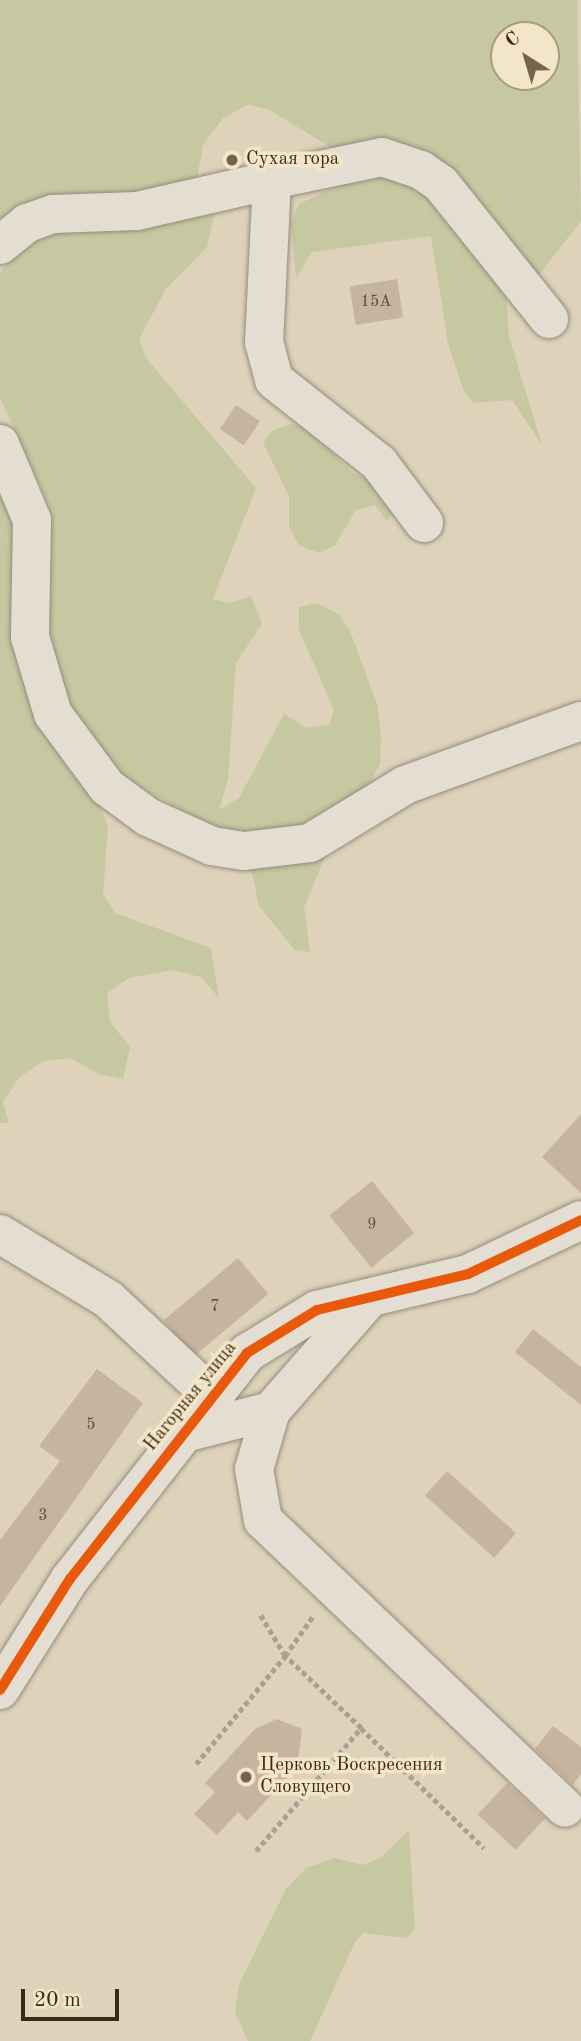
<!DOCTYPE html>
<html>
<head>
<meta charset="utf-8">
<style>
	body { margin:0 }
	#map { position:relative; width:581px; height:2041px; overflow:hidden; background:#ded2ba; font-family:"Old Standard TT",serif }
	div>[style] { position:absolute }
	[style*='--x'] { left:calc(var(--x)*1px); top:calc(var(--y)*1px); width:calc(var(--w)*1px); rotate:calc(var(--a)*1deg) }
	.green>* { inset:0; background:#c6c8a1 }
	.building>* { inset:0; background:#c7b4a0; transform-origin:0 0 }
	.path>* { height:4.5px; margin-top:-2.25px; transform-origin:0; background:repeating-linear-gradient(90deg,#a6a095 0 5px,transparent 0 8.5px) }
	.roads { filter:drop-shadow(0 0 2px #958c7c) drop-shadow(0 0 2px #958c7c) }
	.minor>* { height:38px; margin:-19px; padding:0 19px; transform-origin:19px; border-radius:19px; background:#e4ded2 }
	.cycleway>* { height:10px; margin:-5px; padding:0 5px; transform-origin:5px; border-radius:5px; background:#e8590c }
	.dots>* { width:19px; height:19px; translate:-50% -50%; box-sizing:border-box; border:4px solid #f3e6c8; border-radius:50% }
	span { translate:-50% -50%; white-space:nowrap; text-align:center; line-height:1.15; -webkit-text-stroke:7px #f3e6c8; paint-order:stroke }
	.number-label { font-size:16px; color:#604a38 }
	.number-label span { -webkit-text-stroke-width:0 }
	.poi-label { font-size:19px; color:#3d2715 }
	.left { translate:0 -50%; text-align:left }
	.street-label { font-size:19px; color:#3d2715 }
	.north { position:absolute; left:490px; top:21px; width:70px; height:70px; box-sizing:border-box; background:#f3e6c8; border:2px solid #aa9a80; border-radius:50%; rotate:323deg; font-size:19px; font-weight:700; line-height:28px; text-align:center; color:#3d2715 }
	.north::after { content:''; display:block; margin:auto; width:24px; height:32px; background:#75634f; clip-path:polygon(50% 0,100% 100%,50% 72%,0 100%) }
	.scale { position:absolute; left:21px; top:1989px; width:98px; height:32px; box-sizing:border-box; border:4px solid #3d2715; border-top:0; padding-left:9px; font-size:21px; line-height:24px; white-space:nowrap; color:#3d2715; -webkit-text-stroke:5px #f3e6c8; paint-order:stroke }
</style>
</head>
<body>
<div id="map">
	<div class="green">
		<i style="clip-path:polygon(evenodd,0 0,577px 0,581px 221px,535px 280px,446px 174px,340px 153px,268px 109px,248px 105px,223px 118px,203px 145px,196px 184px,0 230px,0 0,504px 35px,546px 35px,546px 77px,504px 77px,504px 35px)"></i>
		<i style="clip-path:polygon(366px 172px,430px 191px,506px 289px,509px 337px,542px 445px,512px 400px,473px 403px,464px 391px,448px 344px,431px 236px,312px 252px,296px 279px,291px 223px,299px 204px)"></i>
		<i style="clip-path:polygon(214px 215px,207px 247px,166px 289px,139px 339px,146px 358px,256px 488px,213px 599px,230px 603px,251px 596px,262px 624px,236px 663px,228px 779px,219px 810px,239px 798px,284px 714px,307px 728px,329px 725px,334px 710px,299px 630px,299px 607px,316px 603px,339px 614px,350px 631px,378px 707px,381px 738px,380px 764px,364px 794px,342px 814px,243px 842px,124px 779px,69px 704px,47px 647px,49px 505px,0 398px,0 273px,15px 254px,54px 231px)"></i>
		<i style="clip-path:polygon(291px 424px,306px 427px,353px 473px,370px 480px,394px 512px,387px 521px,375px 505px,356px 510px,335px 545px,320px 553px,300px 546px,289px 528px,289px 496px,263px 443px,271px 431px)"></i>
		<i style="clip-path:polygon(0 476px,18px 538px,17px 578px,108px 827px,103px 894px,115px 913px,211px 948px,219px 998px,201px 977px,172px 970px,129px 978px,107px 993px,110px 1022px,130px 1047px,123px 1079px,98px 1074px,71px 1058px,43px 1061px,19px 1078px,3px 1102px,9px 1123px,0 1123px)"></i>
		<i style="clip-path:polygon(328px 849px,304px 908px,310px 952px,295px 950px,259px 906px,252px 873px,242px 861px)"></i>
		<i style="clip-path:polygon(409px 1830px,415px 1929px,406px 1938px,363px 1933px,355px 1942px,310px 2041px,248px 2041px,235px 2012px,240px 1982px,286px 1889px,306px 1868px,335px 1858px,363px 1865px,380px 1858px)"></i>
	</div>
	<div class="building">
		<i style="left:397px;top:279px;width:39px;height:48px;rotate:81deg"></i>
		<i style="left:236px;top:405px;width:29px;height:29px;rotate:34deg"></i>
		<i style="clip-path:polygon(581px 1114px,581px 1193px,542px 1157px)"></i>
		<i style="left:372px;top:1181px;width:67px;height:55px;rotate:51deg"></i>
		<i style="left:238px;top:1258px;width:47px;height:97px;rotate:50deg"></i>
		<i style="clip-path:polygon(533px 1329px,581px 1367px,581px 1405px,515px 1352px)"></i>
		<i style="clip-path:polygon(97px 1369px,143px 1403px,0 1606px,0 1540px,60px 1461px,39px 1446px)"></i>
		<i style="left:447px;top:1471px;width:93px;height:33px;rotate:42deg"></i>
		<i style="clip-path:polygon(277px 1719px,302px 1729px,297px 1767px,247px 1821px,238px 1812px,217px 1835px,194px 1814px,215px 1792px,205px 1783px,255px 1729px)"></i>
		<i style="clip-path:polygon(553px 1726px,581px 1747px,581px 1774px,573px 1785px,535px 1749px)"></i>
		<i style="left:507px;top:1783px;width:52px;height:43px;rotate:43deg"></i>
	</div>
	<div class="path">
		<i style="--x:361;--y:1728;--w:172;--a:44.3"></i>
		<i style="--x:196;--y:1764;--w:140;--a:-50.5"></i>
		<i style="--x:285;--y:1656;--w:50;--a:-121.2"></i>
		<i style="--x:256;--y:1851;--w:162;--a:-49.5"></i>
		<i style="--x:361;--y:1728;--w:105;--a:-136.5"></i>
		<i style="--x:285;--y:1656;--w:49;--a:-55"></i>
	</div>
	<div class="roads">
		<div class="minor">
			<i style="--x:272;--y:180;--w:112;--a:-11.8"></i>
			<i style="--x:382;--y:157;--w:41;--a:18.4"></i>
			<i style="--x:421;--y:170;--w:24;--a:35"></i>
			<i style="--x:441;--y:184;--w:173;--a:51.3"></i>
			<i style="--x:0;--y:245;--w:35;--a:-39"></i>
			<i style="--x:27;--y:223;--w:28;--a:-19"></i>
			<i style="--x:53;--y:214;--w:84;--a:-2"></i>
			<i style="--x:137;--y:211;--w:139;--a:-12.9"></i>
			<i style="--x:272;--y:180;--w:162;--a:92.8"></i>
			<i style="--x:264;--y:342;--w:39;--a:75"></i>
			<i style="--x:274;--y:380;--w:134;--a:38.3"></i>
			<i style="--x:379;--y:463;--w:75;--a:53.1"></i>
			<i style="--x:0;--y:444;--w:82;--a:67.2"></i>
			<i style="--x:32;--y:520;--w:117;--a:91"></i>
			<i style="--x:30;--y:637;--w:80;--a:73.4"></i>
			<i style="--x:53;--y:714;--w:91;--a:53.5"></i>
			<i style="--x:107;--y:787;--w:51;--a:36.2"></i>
			<i style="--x:148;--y:817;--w:70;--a:24.4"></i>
			<i style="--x:212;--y:846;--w:32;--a:9"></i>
			<i style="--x:244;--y:851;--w:66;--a:-6.9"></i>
			<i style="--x:310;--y:843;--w:111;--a:-31.4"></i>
			<i style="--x:405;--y:785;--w:187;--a:-20"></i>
			<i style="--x:0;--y:1234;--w:126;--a:31"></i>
			<i style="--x:108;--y:1299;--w:144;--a:43"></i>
			<i style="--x:369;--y:1299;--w:149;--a:131.2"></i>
			<i style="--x:271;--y:1411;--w:60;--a:106.3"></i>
			<i style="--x:254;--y:1469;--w:52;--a:80"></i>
			<i style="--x:263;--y:1520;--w:417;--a:43.6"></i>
			<i style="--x:184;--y:1433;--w:90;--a:-14.2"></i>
			<i style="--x:0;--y:1690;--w:131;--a:-57.8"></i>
			<i style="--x:70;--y:1579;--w:287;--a:-51.9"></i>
			<i style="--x:247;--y:1353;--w:82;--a:-31.6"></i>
			<i style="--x:317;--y:1310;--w:155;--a:-13.4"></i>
			<i style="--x:468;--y:1274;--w:125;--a:-25.5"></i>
		</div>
	</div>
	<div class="cycleway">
		<i style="--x:0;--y:1690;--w:131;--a:-57.8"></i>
		<i style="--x:70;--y:1579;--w:287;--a:-51.9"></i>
		<i style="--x:247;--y:1353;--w:82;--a:-31.6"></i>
		<i style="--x:317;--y:1310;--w:155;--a:-13.4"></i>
		<i style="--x:468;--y:1274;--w:125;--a:-25.5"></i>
	</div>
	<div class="dots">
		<i style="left:232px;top:160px;background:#75634f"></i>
		<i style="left:246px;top:1777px;background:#75634f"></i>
	</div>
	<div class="number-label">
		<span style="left:376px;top:302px">15А</span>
		<span style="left:372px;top:1225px">9</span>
		<span style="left:215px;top:1307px">7</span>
		<span style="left:91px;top:1425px">5</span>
		<span style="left:43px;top:1516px">3</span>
	</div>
	<div class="poi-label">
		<span class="left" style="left:246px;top:160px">Сухая гора</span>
		<span class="left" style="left:260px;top:1777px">Церковь Воскресения<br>Словущего</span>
	</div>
	<div class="street-label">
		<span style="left:191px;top:1397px;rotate:-51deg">Нагорная улица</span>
	</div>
	<div class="north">С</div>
	<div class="scale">20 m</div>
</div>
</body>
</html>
